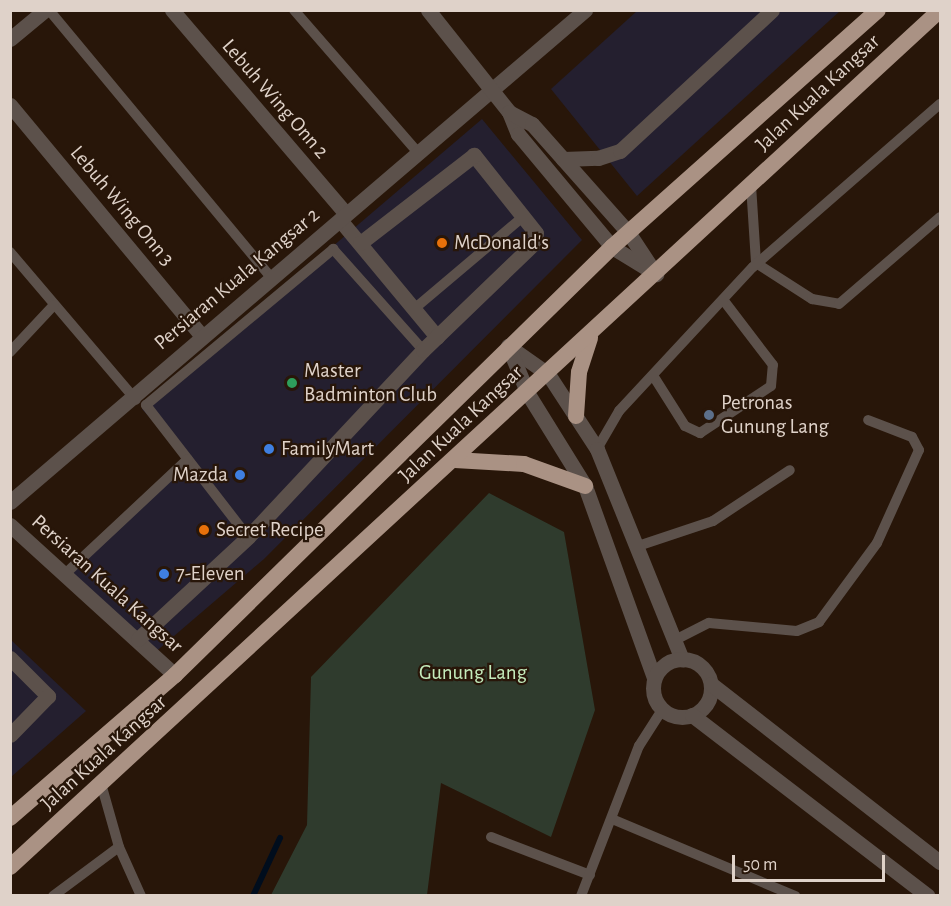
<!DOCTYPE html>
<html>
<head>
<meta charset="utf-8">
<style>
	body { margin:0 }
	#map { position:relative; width:951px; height:906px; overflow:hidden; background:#281609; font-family:"Alegreya Sans",sans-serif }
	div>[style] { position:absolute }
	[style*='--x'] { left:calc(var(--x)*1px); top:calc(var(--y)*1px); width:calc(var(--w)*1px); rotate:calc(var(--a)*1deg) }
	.commercial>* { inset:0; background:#241f2f }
	.green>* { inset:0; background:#2f3b2d }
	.stream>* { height:6px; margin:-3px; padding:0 3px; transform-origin:3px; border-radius:3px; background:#000d1d }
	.service>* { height:10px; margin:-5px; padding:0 5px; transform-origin:5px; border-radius:5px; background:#5c514b }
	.minor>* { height:15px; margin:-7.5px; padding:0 7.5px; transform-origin:7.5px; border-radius:7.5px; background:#5c514b }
	.tertiary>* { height:15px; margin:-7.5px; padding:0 7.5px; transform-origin:7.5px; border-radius:7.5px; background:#5c514b }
	.tertiary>.ring { margin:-7.5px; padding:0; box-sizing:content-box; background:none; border:15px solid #5c514b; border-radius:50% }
	.trunk>* { height:16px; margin:-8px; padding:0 8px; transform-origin:8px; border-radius:8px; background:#aa9284 }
	.dots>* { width:16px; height:16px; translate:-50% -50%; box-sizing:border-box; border:3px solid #281609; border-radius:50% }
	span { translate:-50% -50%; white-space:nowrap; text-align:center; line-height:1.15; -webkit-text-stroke:4.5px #281609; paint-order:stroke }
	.street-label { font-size:21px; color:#dfd2c9 }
	.poi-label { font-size:21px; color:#dfd2c9 }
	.left { translate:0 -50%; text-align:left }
	.right { translate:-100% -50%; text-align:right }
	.park-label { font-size:21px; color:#c4ecbc }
	.frame { position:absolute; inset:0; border:12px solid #dfd2c9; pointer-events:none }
	.scale { position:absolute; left:732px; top:855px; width:153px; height:27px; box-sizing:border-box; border:3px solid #dfd2c9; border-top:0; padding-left:8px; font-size:18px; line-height:21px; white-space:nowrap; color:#dfd2c9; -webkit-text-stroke:4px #281609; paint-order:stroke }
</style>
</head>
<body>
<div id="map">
	<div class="commercial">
		<i style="clip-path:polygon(637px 11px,840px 11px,637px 196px,551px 89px)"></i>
		<i style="clip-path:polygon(482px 119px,582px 240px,264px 559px,153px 654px,64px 575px,189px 461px,142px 409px)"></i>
		<i style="clip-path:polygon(10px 639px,86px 711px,11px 777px,10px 777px)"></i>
	</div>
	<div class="green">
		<i style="clip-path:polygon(489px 493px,564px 532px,595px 710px,551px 837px,441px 783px,427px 895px,271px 895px,307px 825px,311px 677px)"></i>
	</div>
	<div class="stream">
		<i style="--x:253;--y:896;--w:64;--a:-65"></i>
	</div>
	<div class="service">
		<i style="--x:49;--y:10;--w:347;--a:50.3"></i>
		<i style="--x:294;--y:10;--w:191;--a:49"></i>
		<i style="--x:751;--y:185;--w:78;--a:86.3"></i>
		<i style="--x:10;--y:252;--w:194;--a:49.6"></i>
		<i style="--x:756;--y:263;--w:67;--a:32.7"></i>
		<i style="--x:812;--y:299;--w:27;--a:10"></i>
		<i style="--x:839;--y:304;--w:133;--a:-40.7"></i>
		<i style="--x:414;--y:309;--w:144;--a:-40.2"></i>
		<i style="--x:10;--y:352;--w:64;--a:-46.9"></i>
		<i style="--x:654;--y:377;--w:58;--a:57.7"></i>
		<i style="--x:685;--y:426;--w:17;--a:25"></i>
		<i style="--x:700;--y:433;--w:85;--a:-33.5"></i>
		<i style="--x:771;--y:386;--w:21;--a:-85"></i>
		<i style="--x:773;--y:365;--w:81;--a:-127.4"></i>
		<i style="--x:597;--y:449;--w:44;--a:-59.9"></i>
		<i style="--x:619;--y:411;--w:197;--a:-47.1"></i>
		<i style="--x:753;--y:267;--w:248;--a:-41.1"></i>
		<i style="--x:248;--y:537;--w:167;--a:-127.7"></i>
		<i style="--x:146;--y:405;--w:244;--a:-39.8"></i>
		<i style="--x:333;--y:249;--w:135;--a:48.3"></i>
		<i style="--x:638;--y:546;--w:79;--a:-18.4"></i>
		<i style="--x:713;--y:521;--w:92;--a:-33.5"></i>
		<i style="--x:65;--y:574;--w:168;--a:-43.1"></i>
		<i style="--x:675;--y:640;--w:38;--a:-27"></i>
		<i style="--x:709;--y:623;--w:88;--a:5.2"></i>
		<i style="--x:797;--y:631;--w:24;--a:-22"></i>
		<i style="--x:819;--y:622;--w:98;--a:-53.7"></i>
		<i style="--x:877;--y:543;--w:102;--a:-65.7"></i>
		<i style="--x:919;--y:450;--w:15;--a:-118"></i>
		<i style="--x:912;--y:437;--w:47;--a:-158.9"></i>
		<i style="--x:102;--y:787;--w:62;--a:74.2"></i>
		<i style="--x:119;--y:847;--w:54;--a:65.8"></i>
		<i style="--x:612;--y:819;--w:199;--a:22.8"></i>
		<i style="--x:491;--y:837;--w:106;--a:21"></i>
		<i style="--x:53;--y:896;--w:82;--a:-36.6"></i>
		<i style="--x:581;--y:896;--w:161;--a:-68.9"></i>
		<i style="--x:639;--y:746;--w:43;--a:-57.4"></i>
	</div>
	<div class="minor">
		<i style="--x:172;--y:10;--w:268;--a:49.5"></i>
		<i style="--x:10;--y:39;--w:45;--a:-39.6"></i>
		<i style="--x:10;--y:105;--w:299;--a:50.3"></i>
		<i style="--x:563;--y:159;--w:35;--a:-2"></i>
		<i style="--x:598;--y:158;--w:23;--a:-18"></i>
		<i style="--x:620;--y:151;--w:207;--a:-42.8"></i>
		<i style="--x:340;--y:220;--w:152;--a:50.3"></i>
		<i style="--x:10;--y:502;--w:757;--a:-40.55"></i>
		<i style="--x:10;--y:525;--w:223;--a:42.3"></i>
		<i style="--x:138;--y:639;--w:150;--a:-42.8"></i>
		<i style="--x:248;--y:537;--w:256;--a:-46.9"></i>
		<i style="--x:423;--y:350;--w:154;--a:-43.9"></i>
		<i style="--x:534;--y:243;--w:10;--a:-79"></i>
		<i style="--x:536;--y:233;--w:100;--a:-128.5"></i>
		<i style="--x:474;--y:155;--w:144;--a:142.3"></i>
		<i style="--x:10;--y:658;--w:54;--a:45"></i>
		<i style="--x:48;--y:696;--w:54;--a:134.3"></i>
	</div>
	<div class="tertiary">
		<i style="--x:428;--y:10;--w:130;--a:51.5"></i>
		<i style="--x:509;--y:112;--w:24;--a:68"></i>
		<i style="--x:518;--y:134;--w:147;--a:50.2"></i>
		<i style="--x:612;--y:247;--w:52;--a:31.5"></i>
		<i style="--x:509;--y:112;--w:26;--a:28"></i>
		<i style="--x:532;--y:124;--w:144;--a:48.4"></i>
		<i style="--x:628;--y:232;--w:45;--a:56.7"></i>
		<i style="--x:508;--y:346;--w:49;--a:35"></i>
		<i style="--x:548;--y:374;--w:90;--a:56.8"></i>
		<i style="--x:597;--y:449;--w:227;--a:68"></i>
		<i style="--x:508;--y:346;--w:52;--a:67.4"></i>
		<i style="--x:528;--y:394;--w:108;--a:58.2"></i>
		<i style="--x:585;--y:486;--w:204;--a:70.2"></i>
		<i class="ring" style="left:653px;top:659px;width:43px;height:43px"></i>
		<i style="--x:711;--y:684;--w:290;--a:37.9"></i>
		<i style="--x:692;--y:715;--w:297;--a:37.5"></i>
	</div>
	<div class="trunk">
		<i style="--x:576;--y:416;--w:44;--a:-86.1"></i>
		<i style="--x:579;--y:372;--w:36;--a:-72"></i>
		<i style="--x:455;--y:460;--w:69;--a:3.3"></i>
		<i style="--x:524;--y:464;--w:65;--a:19.8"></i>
		<i style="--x:10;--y:818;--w:218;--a:-40.9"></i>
		<i style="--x:175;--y:675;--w:612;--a:-44.4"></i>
		<i style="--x:612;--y:247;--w:356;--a:-41.7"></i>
		<i style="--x:10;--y:867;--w:1265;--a:-42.66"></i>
	</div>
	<div class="dots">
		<i style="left:442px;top:243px;background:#e8710a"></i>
		<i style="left:292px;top:383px;background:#2e9e5b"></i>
		<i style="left:709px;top:415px;background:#5c6f8a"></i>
		<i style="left:269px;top:449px;background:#3f7fe0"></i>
		<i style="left:240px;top:475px;background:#3f7fe0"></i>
		<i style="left:204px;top:530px;background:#e8710a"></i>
		<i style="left:164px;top:574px;background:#3f7fe0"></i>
	</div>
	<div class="street-label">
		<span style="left:818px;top:93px;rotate:-43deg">Jalan Kuala Kangsar</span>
		<span style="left:275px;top:99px;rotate:49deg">Lebuh Wing Onn 2</span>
		<span style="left:122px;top:206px;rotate:50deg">Lebuh Wing Onn 3</span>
		<span style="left:237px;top:279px;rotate:-40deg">Persiaran Kuala Kangsar 2</span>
		<span style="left:461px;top:424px;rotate:-43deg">Jalan Kuala Kangsar</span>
		<span style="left:107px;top:584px;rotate:42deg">Persiaran Kuala Kangsar</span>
		<span style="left:104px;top:753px;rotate:-42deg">Jalan Kuala Kangsar</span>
	</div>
	<div class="poi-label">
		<span class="left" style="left:454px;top:243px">McDonald's</span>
		<span class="left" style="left:304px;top:383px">Master<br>Badminton Club</span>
		<span class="left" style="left:721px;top:415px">Petronas<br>Gunung Lang</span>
		<span class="left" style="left:281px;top:449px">FamilyMart</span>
		<span class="right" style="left:228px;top:475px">Mazda</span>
		<span class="left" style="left:216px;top:530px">Secret Recipe</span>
		<span class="left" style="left:176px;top:574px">7-Eleven</span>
	</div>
	<div class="park-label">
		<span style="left:473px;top:673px">Gunung Lang</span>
	</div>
	<div class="frame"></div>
	<div class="scale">50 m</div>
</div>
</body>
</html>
